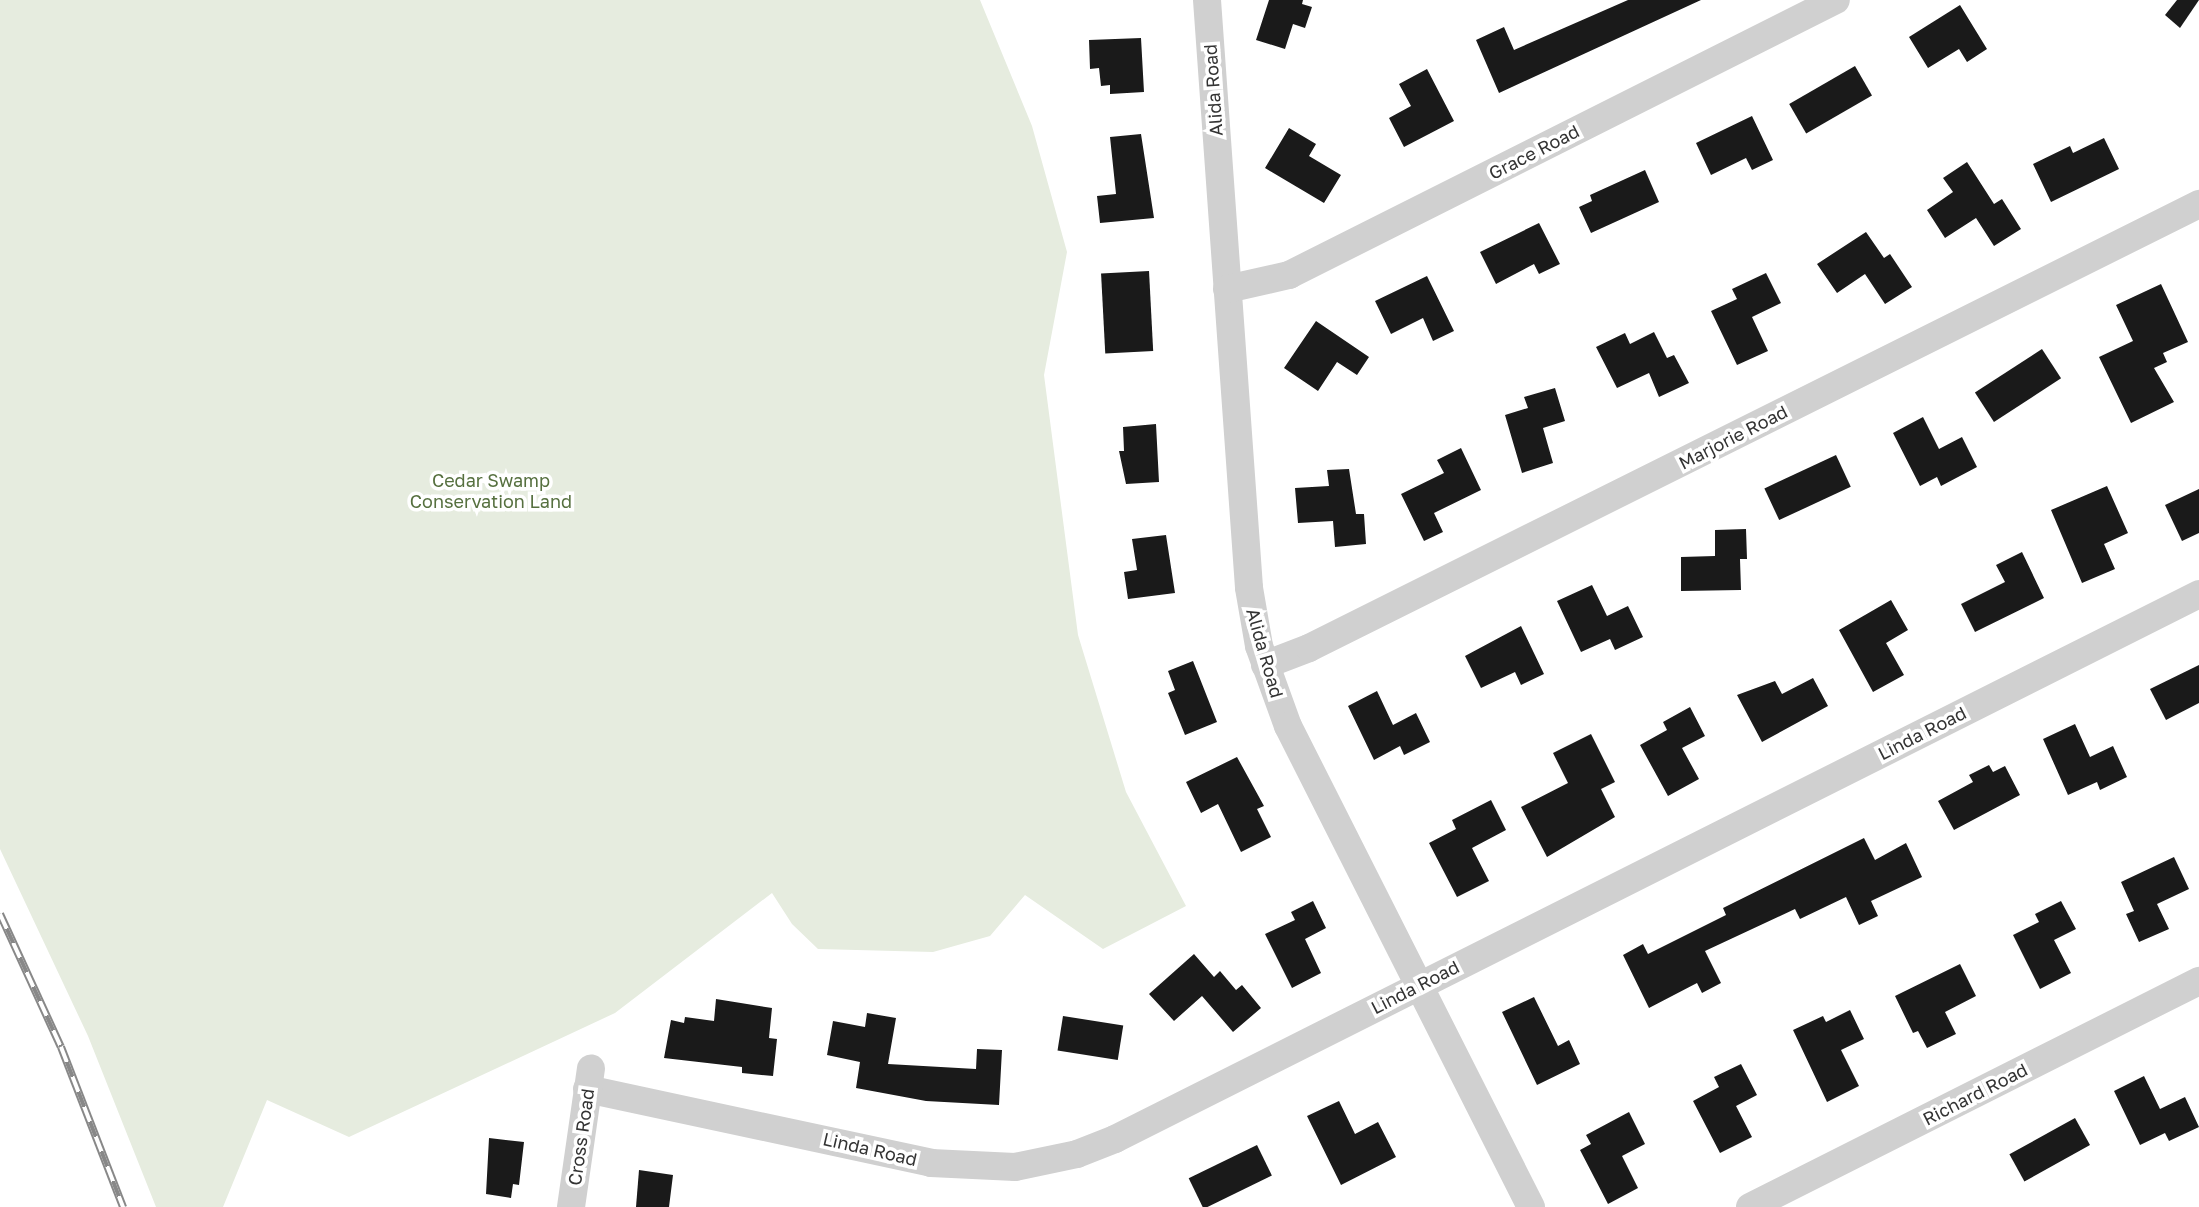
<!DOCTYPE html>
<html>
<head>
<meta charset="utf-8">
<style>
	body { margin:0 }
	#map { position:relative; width:2199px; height:1207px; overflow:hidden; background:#fff; font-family:"Golos Text",sans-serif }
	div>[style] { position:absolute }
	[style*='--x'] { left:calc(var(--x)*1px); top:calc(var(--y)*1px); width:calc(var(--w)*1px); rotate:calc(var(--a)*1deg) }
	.green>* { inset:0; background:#e6ecdf }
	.building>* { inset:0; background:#1a1a1a; transform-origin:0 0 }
	.street>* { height:28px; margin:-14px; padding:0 14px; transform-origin:14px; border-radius:14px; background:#d0d0d0 }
	.rail>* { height:8px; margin-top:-4px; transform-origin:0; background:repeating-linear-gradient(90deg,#fff 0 16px,#888 0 32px); box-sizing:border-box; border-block:2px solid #888 }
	span { translate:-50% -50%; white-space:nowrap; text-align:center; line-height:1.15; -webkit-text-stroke:7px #fff; paint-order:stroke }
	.street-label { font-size:18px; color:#333 }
	.park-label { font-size:18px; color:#56703f }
</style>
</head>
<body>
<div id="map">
	<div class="green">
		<i style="clip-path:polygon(0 0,980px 0,1032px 126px,1067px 252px,1044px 375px,1078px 635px,1126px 792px,1186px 906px,1103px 949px,1025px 895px,990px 936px,933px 952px,818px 949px,792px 924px,772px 893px,615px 1013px,349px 1137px,267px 1100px,223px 1207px,156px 1207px,88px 1036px,0 849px)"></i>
	</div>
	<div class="building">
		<i style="clip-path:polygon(1269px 0,1303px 0,1302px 4px,1312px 7px,1305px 28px,1293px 24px,1285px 49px,1256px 40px)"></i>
		<i style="clip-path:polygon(1628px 0,1701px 0,1499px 93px,1476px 40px,1504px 27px,1514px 50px)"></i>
		<i style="clip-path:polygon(2177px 0,2199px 0,2180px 28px,2165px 15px)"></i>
		<i style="clip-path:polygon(1960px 5px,1987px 49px,1967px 62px,1959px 49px,1928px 68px,1909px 37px)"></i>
		<i style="clip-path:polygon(1141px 38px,1144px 92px,1110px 94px,1110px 85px,1101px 86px,1099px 68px,1090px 69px,1089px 40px)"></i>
		<i style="left:1855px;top:66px;width:34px;height:76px;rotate:60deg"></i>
		<i style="clip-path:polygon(1427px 69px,1454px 121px,1404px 147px,1389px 118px,1411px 106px,1399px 84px)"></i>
		<i style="clip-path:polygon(1752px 116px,1773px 160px,1752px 170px,1746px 158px,1711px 175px,1696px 143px)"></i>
		<i style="clip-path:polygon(1289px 128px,1316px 144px,1309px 156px,1341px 175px,1324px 203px,1265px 168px)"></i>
		<i style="clip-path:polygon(1141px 134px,1154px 218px,1100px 223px,1097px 196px,1116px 194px,1110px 137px)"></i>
		<i style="clip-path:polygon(2104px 138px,2119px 169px,2051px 202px,2033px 164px,2070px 146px,2073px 153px)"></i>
		<i style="clip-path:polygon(1967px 162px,1994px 204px,2002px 199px,2021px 229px,1994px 246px,1976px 218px,1945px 238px,1927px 210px,1953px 192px,1943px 178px)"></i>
		<i style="clip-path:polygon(1645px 170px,1659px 202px,1591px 233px,1579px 207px,1592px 201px,1590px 195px)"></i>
		<i style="clip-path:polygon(1539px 223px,1560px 264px,1539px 274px,1534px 264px,1496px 284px,1480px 252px)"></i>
		<i style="clip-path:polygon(1866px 232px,1884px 258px,1890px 254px,1912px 287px,1885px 304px,1865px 274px,1837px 293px,1817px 264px)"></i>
		<i style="left:1149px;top:271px;width:80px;height:48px;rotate:87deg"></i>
		<i style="clip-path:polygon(1766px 273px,1781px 303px,1752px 317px,1768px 351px,1737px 365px,1711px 311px,1737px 299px,1732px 289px)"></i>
		<i style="clip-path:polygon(1427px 276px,1454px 331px,1433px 341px,1423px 318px,1391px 334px,1375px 301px)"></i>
		<i style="clip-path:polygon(2161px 284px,2188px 342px,2163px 353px,2167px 362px,2154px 368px,2174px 402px,2131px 423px,2099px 357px,2133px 341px,2116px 305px)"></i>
		<i style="clip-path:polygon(1316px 321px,1369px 357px,1357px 375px,1337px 362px,1318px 391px,1284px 368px)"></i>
		<i style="clip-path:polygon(1654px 332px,1667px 358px,1674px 355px,1689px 383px,1659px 397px,1649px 373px,1617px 388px,1596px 347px,1625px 333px,1630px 344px)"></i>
		<i style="left:2042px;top:349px;width:35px;height:80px;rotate:57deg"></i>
		<i style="clip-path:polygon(1555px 388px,1565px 421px,1543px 428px,1553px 463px,1522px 473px,1505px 415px,1528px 408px,1524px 397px)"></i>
		<i style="clip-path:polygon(1923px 417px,1939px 449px,1962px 437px,1977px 467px,1941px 486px,1937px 477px,1920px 486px,1893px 433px)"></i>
		<i style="clip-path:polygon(1156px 424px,1159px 482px,1126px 484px,1119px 451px,1124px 451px,1123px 427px)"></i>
		<i style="clip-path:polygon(1461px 448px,1481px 490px,1434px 513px,1443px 532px,1424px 541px,1401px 494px,1444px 473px,1437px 460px)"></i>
		<i style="left:1836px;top:455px;width:35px;height:79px;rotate:65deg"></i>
		<i style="clip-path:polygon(1349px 469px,1356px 514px,1364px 514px,1366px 544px,1335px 547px,1333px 521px,1298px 523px,1295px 488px,1329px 486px,1327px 470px)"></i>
		<i style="clip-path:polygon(2107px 486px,2128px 533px,2104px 544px,2115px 569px,2082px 583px,2051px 510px)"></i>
		<i style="clip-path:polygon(2199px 489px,2199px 533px,2182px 541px,2165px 505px)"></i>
		<i style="clip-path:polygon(1746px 529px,1747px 559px,1740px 559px,1741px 590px,1681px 591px,1681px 557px,1715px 556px,1715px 530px)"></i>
		<i style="clip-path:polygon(1166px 535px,1175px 593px,1128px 599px,1124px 572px,1137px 570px,1132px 539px)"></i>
		<i style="clip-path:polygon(2022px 552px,2044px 598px,1975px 632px,1961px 604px,2005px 582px,1996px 565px)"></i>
		<i style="clip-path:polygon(1592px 585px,1607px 616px,1628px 606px,1643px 637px,1615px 650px,1610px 639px,1581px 652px,1557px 601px)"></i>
		<i style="clip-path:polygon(1891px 600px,1908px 630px,1886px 643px,1904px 675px,1873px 692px,1839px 630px)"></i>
		<i style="clip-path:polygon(1521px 626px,1544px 674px,1521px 685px,1515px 672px,1481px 688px,1465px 656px)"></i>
		<i style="clip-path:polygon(1193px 661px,1217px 722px,1185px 735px,1168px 693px,1175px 690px,1168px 671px)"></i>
		<i style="clip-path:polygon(2199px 665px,2199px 703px,2166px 720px,2150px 689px)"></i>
		<i style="clip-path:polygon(1813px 678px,1828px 706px,1762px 742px,1737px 695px,1775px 681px,1782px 694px)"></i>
		<i style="clip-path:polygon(1377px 691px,1393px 725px,1416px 713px,1430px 742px,1404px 755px,1400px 746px,1374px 760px,1348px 706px)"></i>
		<i style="clip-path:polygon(1690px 707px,1705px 736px,1682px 748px,1699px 779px,1668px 796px,1640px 745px,1667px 730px,1663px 722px)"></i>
		<i style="clip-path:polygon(2075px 724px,2090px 757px,2113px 746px,2127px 777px,2100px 790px,2097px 782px,2068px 795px,2043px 739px)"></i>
		<i style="clip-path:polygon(1591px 734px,1615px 782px,1601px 789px,1615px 817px,1547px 857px,1521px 807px,1568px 783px,1553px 753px)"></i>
		<i style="clip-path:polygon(1237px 757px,1264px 806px,1257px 809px,1271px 837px,1241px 852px,1218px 804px,1201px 813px,1186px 782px)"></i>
		<i style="clip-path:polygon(1989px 765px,1993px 772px,2005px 766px,2020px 795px,1954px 830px,1938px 801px,1973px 782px,1969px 775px)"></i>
		<i style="clip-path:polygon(1491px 800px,1506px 830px,1472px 848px,1489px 881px,1457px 897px,1429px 843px,1456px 829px,1452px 820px)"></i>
		<i style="clip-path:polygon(1864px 838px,1875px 860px,1906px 843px,1922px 877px,1871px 901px,1878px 916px,1859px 925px,1846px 897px,1800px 919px,1795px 909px,1705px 951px,1721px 983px,1702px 993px,1697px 983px,1649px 1008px,1623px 955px,1643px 944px,1648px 954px,1726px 915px,1723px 908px)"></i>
		<i style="clip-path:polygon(2174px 857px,2189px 889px,2157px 904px,2169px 929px,2139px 942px,2126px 914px,2134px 911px,2121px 882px)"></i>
		<i style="clip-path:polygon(1313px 901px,1326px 928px,1305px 939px,1321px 973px,1292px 988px,1265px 934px,1295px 920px,1291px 912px)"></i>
		<i style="clip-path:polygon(2061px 901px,2076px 929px,2054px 940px,2071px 973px,2040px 989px,2013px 935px,2039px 922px,2035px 914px)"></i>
		<i style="clip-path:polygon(1194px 954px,1214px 977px,1220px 971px,1236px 990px,1242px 985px,1261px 1008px,1233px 1032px,1202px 996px,1174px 1021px,1149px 994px)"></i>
		<i style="clip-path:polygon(1960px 964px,1976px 996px,1945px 1012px,1956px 1034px,1927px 1048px,1918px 1031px,1913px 1033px,1895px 996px)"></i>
		<i style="clip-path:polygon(1534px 997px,1558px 1046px,1569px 1040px,1580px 1064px,1537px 1085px,1502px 1012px)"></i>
		<i style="clip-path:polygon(716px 999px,772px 1008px,769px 1038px,777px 1039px,773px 1076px,742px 1073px,742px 1067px,664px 1058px,671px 1020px,684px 1023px,685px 1017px,714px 1021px)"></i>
		<i style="clip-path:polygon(1850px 1010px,1864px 1039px,1841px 1050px,1859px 1086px,1827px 1102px,1793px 1030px,1823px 1016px,1826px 1022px)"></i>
		<i style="clip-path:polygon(867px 1013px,896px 1018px,888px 1064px,976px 1069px,977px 1049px,1002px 1050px,999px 1105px,926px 1101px,856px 1088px,860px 1062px,827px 1055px,833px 1021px,865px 1027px)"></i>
		<i style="left:1063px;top:1016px;width:61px;height:35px;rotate:9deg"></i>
		<i style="clip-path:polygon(1741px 1064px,1757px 1095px,1736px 1106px,1752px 1137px,1720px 1153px,1693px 1101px,1719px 1087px,1714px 1077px)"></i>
		<i style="clip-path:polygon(2144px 1076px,2160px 1109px,2185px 1097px,2199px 1127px,2169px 1141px,2165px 1133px,2140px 1145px,2114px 1091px)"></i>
		<i style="clip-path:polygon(1339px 1101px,1355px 1134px,1378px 1122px,1396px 1157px,1341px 1185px,1307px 1116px)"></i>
		<i style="clip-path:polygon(1629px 1112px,1645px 1144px,1622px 1156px,1638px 1188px,1608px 1204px,1580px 1150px,1591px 1144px,1586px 1135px)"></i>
		<i style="left:2075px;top:1118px;width:31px;height:75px;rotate:61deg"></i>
		<i style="clip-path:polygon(489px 1138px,524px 1142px,519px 1185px,513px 1184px,511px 1198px,486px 1194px)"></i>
		<i style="left:1257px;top:1145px;width:34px;height:76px;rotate:64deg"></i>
		<i style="clip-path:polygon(639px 1170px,673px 1175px,669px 1207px,636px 1207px)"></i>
	</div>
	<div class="street">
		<i style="--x:1207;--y:0;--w:589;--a:85.91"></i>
		<i style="--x:1249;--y:588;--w:59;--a:80.2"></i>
		<i style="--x:1259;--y:646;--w:85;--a:70.1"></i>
		<i style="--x:1288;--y:726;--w:539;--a:63.2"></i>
		<i style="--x:1227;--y:289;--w:64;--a:-12.7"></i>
		<i style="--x:1289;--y:275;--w:612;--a:-26.69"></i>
		<i style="--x:1265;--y:665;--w:47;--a:-21.1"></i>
		<i style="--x:1309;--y:648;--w:995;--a:-26.51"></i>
		<i style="--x:587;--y:1089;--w:352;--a:12.1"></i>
		<i style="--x:931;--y:1163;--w:84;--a:2.7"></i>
		<i style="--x:1015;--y:1167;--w:63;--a:-11.8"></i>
		<i style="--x:1077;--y:1154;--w:41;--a:-21.5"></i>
		<i style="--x:1115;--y:1139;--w:1213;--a:-26.69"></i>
		<i style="--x:571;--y:1207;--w:140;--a:-81.8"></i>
		<i style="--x:1750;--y:1207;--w:503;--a:-26.72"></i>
	</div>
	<div class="rail">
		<i style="--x:0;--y:914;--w:146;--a:65.4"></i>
		<i style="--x:61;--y:1047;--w:172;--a:68.8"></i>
	</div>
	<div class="street-label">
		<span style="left:1213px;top:90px;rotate:-94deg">Alida Road</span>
		<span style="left:1534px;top:152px;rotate:-27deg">Grace Road</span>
		<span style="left:1733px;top:437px;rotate:-27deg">Marjorie Road</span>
		<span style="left:1265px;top:653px;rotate:74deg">Alida Road</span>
		<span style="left:1922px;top:733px;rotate:-27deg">Linda Road</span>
		<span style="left:1415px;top:987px;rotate:-27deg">Linda Road</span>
		<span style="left:1975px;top:1094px;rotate:-27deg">Richard Road</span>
		<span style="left:581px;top:1137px;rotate:-82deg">Cross Road</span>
		<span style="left:870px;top:1149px;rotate:13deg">Linda Road</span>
	</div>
	<div class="park-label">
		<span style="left:491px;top:491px">Cedar Swamp<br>Conservation Land</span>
	</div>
</div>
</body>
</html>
